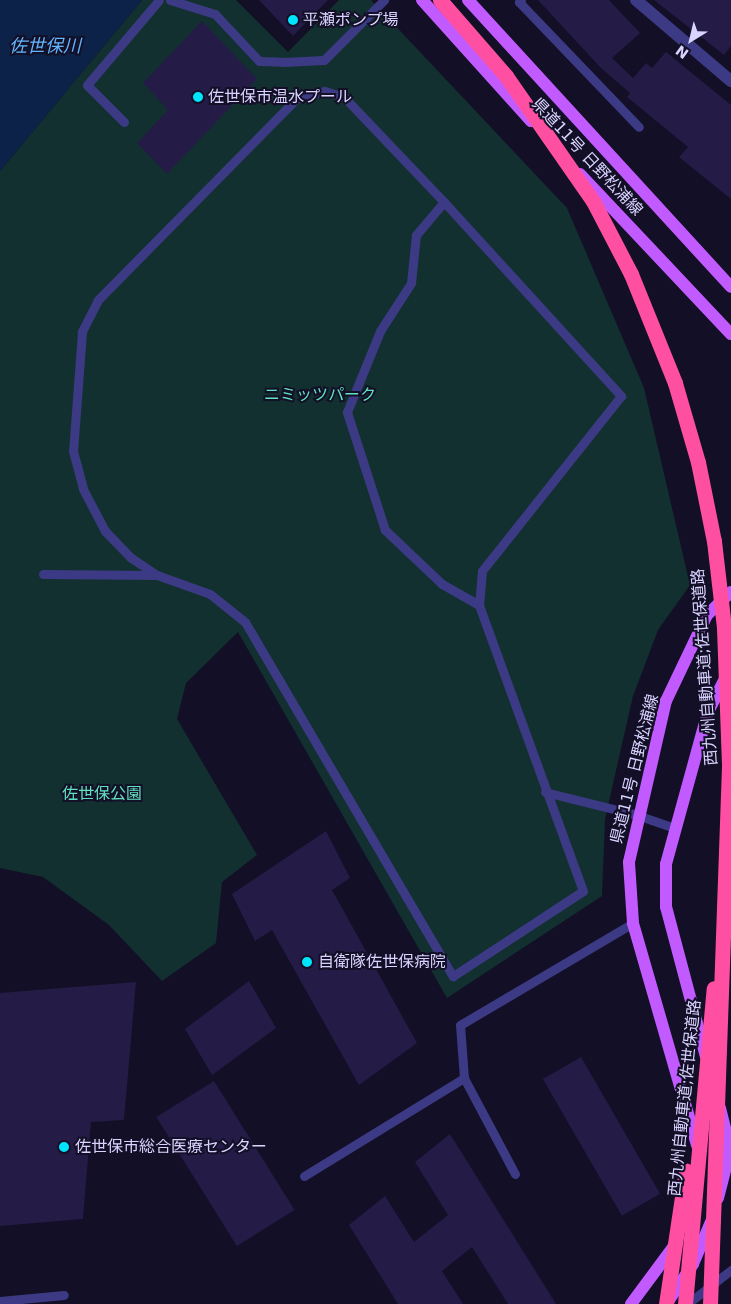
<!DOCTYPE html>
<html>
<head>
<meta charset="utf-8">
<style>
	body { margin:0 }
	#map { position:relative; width:731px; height:1304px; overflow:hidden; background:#130f26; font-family:"DejaVu Sans","Noto Sans JP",sans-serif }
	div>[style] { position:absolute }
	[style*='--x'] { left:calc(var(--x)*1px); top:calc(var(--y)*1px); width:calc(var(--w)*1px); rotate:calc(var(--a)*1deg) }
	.green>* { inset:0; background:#12302f }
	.water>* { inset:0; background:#0c2248 }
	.building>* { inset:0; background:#241b47; transform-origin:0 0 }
	.lane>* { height:9px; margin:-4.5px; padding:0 4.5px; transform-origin:4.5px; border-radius:4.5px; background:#3d3a85 }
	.street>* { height:12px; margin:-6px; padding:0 6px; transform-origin:6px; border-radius:6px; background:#3d3a85 }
	.primary>* { height:12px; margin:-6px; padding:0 6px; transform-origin:6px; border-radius:6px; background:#c25bff }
	.highway-bridge>* { height:15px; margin:-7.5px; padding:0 7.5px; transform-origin:7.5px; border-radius:7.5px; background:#ff4fa3 }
	.dots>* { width:14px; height:14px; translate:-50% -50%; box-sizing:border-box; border:2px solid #130f26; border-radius:50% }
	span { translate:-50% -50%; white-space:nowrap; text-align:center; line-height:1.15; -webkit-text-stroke:4px #130f26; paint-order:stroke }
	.poi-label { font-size:16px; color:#d9d4ff }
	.left { translate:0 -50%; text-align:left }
	.street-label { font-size:16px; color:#d9d4ff }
	.park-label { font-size:16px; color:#5fe0c0 }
	.water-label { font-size:18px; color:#62b6ff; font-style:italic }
	.north { position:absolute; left:666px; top:15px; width:50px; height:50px; -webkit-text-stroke:4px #130f26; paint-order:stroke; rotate:216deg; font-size:14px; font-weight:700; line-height:20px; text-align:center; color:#d9d4ff }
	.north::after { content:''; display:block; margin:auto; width:18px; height:22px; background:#d9d4ff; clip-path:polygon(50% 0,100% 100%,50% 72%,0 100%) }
</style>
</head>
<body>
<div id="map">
	<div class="green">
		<i style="clip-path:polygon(142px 0,236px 0,288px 52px,339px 0,371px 0,567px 208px,644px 388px,690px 585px,658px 630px,633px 696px,605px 819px,602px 896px,447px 998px,238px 632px,186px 683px,177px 719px,257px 855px,222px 882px,216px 943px,162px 981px,109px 925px,43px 877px,0 868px,0 171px)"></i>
	</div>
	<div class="water">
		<i style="clip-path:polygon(0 0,142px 0,0 171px)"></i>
	</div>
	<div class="building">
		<i style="clip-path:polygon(259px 0,328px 0,293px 36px)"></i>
		<i style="clip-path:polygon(538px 0,609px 0,640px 33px,612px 58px,633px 78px,646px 63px,652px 68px,666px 52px,731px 105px,731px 199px,679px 157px,688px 147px,627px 97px,630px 93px,601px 68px)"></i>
		<i style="clip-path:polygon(654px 0,731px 0,731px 46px,724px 55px)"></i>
		<i style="clip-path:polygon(202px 21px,257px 79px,167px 174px,137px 143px,168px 110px,143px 83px)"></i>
		<i style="clip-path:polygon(326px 831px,350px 878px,332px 890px,417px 1043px,359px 1085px,272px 930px,255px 941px,232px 894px)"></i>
		<i style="clip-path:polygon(249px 981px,276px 1028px,212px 1075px,185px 1029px)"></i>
		<i style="clip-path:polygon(136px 982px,124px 1120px,91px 1122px,83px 1219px,0 1226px,0 993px)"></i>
		<i style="left:581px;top:1057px;width:158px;height:44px;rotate:60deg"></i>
		<i style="left:214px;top:1081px;width:152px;height:68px;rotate:58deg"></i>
		<i style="clip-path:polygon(450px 1134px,556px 1304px,508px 1304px,472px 1247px,442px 1271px,463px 1304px,398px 1304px,349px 1225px,385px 1196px,414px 1242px,448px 1215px,415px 1162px)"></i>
	</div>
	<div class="lane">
		<i style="--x:170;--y:0;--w:47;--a:17.3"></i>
		<i style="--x:215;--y:14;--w:64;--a:46.9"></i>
		<i style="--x:259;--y:61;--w:24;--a:2"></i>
		<i style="--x:283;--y:62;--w:41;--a:-2.8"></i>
		<i style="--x:324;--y:60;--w:85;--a:-45"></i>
		<i style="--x:521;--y:0;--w:3;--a:135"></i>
		<i style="--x:519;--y:2;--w:173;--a:46.2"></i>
		<i style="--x:124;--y:122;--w:52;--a:-135"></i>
		<i style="--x:87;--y:85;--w:111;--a:-49.7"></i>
		<i style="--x:444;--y:202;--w:263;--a:47.6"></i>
		<i style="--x:621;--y:396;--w:223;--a:128.5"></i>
		<i style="--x:482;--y:571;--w:34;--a:95"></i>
		<i style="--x:43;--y:574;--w:114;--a:0.5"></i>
		<i style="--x:157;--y:575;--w:56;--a:19.7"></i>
		<i style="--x:210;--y:594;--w:45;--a:38.7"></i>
		<i style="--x:245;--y:622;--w:411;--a:59.6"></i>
		<i style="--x:453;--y:976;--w:155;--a:-33.2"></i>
		<i style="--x:583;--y:891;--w:304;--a:-110"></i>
		<i style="--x:479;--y:605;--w:43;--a:-150.4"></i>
		<i style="--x:442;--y:584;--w:79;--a:-136.5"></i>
		<i style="--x:385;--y:530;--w:124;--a:-107.9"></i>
		<i style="--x:347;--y:412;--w:87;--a:-67.8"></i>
		<i style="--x:380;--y:331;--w:57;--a:-57.1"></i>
		<i style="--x:411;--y:283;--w:48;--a:-84.1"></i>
		<i style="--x:416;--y:235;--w:43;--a:-49.7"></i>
		<i style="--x:444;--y:202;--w:145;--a:-133.6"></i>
		<i style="--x:344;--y:97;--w:21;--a:-163"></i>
		<i style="--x:324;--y:91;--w:28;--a:165"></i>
		<i style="--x:297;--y:98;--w:284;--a:134.6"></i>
		<i style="--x:98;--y:300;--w:36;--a:117"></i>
		<i style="--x:82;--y:332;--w:119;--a:94.3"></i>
		<i style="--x:73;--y:451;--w:39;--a:75"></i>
		<i style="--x:83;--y:489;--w:47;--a:62.4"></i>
		<i style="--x:105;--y:531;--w:36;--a:46"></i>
		<i style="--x:130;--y:557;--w:32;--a:34"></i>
		<i style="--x:545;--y:792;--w:95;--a:14"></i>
		<i style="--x:637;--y:815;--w:39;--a:19"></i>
		<i style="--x:515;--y:1174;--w:109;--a:-118"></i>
		<i style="--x:464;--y:1078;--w:53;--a:-94.3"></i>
		<i style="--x:460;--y:1025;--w:201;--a:-30.5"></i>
		<i style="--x:304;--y:1176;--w:188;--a:-31.5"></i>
		<i style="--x:0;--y:1301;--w:64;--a:-5.4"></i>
		<i style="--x:687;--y:1304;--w:56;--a:-37.7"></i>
	</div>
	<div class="street">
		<i style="--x:636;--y:0;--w:125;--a:40.5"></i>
	</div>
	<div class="primary">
		<i style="--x:422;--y:0;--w:163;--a:48"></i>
		<i style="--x:468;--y:0;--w:389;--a:47.5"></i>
		<i style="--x:580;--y:174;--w:220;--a:46.7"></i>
		<i style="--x:706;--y:1057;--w:155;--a:-104.9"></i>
		<i style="--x:666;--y:907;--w:43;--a:-90"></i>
		<i style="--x:666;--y:864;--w:158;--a:-74.6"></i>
		<i style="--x:708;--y:712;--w:39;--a:-63"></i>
		<i style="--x:697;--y:1145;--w:231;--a:-106.1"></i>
		<i style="--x:633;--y:923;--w:61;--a:-93.8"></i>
		<i style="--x:629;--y:862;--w:165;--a:-77.1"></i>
		<i style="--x:666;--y:701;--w:95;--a:-64.5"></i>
		<i style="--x:707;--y:615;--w:33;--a:-44"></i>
		<i style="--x:718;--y:1198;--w:40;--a:-75.6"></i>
		<i style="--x:728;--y:1159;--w:23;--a:-92"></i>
		<i style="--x:727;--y:1136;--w:29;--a:-104"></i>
		<i style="--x:667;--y:1303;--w:47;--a:-56.3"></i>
		<i style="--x:693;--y:1264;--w:46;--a:-66.8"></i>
		<i style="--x:631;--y:1304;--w:72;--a:-53.4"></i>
	</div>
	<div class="highway-bridge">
		<i style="--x:440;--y:0;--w:101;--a:49"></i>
		<i style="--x:506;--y:76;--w:152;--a:55.2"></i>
		<i style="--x:593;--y:201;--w:82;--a:62.5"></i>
		<i style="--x:631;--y:274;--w:118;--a:68"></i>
		<i style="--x:675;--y:383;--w:82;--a:73.8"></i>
		<i style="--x:698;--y:462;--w:81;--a:78.6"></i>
		<i style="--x:714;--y:541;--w:88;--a:83.4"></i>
		<i style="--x:724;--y:628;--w:138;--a:87.9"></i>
		<i style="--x:729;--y:766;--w:538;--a:92.02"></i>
		<i style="--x:666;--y:1304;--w:135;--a:-81.5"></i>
		<i style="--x:685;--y:1304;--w:317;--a:-84.8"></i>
	</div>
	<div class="dots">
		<i style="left:293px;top:20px;background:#00e5ff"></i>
		<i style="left:198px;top:97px;background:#00e5ff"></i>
		<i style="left:307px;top:962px;background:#00e5ff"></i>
		<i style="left:64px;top:1147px;background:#00e5ff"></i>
	</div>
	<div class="poi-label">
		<span class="left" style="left:303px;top:20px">平瀬ポンプ場</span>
		<span class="left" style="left:208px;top:97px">佐世保市温水プール</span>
		<span class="left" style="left:318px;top:962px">自衛隊佐世保病院</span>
		<span class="left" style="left:75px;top:1147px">佐世保市総合医療センター</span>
	</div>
	<div class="street-label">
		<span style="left:587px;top:157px;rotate:47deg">県道11号 日野松浦線</span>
		<span style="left:705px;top:667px;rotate:-94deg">西九州自動車道;佐世保道路</span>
		<span style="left:635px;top:769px;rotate:-76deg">県道11号 日野松浦線</span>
		<span style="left:685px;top:1098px;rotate:-84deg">西九州自動車道;佐世保道路</span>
	</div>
	<div class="park-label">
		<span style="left:320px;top:395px">ニミッツパーク</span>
		<span style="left:102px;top:794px">佐世保公園</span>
	</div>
	<div class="water-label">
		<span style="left:45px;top:46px">佐世保川</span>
	</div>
	<div class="north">N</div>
</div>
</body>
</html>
